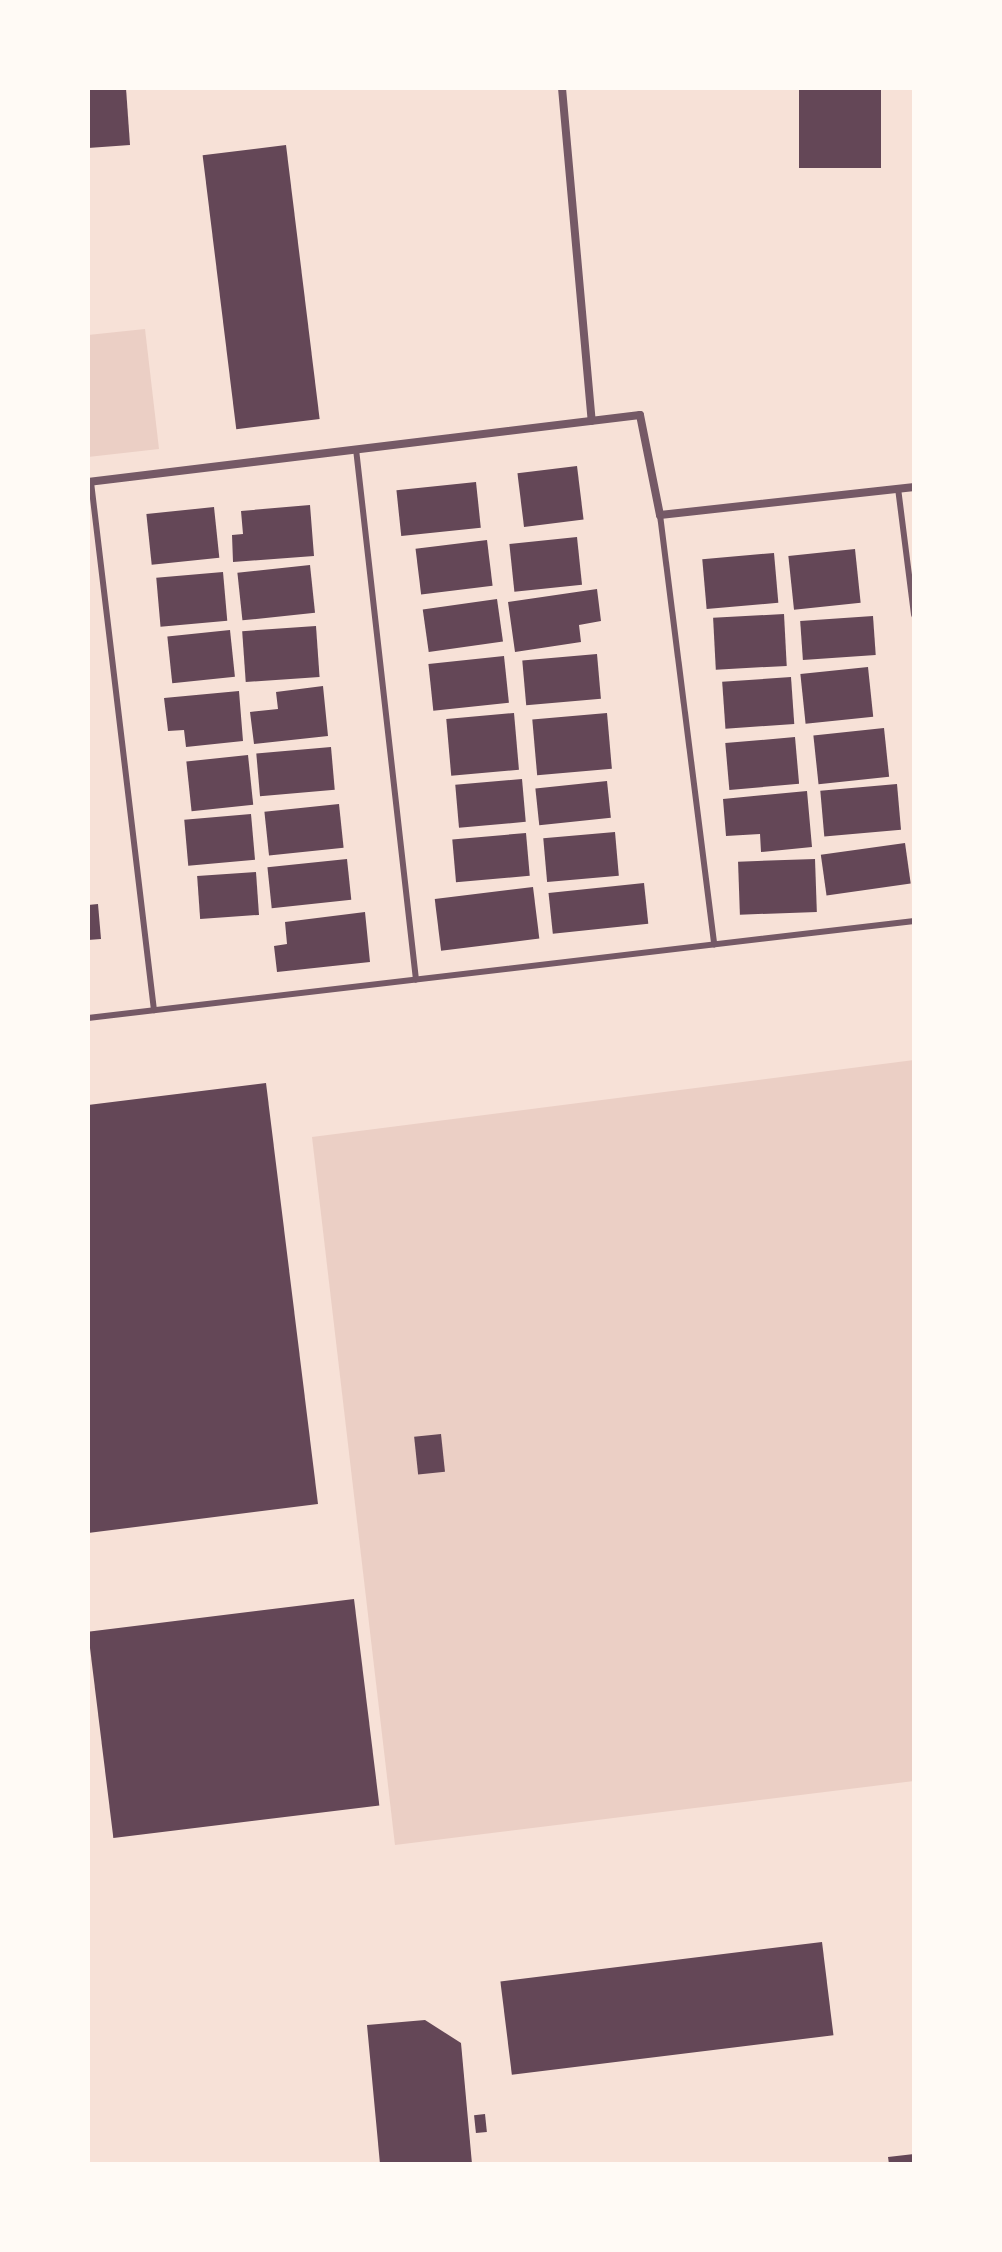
<!DOCTYPE html>
<html>
<head>
<meta charset="utf-8">
<style>
	body { margin:0 }
	#map { position:relative; width:1002px; height:2252px; overflow:hidden; background:#f7e1d7; font-family:Jost,sans-serif }
	div>[style] { position:absolute }
	[style*='--x'] { left:calc(var(--x)*1px); top:calc(var(--y)*1px); width:calc(var(--w)*1px); rotate:calc(var(--a)*1deg) }
	.green>* { inset:0; background:#ebcfc5 }
	.building>* { inset:0; background:#644757; transform-origin:0 0 }
	.service>* { height:6px; margin:-3px; padding:0 3px; transform-origin:3px; border-radius:3px; background:#755966 }
	.minor>* { height:8px; margin:-4px; padding:0 4px; transform-origin:4px; border-radius:4px; background:#755966 }
	span { translate:-50% -50%; white-space:nowrap; text-align:center; line-height:1.15; -webkit-text-stroke:8px #fffaf5; paint-order:stroke }
	.frame { position:absolute; inset:0; border:90px solid #fffaf5; pointer-events:none }
</style>
</head>
<body>
<div id="map">
	<div class="green">
		<i style="clip-path:polygon(145px 329px,159px 449px,88px 457px,88px 335px)"></i>
		<i style="clip-path:polygon(914px 1060px,914px 1781px,395px 1845px,312px 1137px)"></i>
	</div>
	<div class="building">
		<i style="clip-path:polygon(88px 88px,126px 88px,130px 145px,88px 148px)"></i>
		<i style="left:799px;top:88px;width:82px;height:80px"></i>
		<i style="left:286px;top:145px;width:276px;height:84px;rotate:83deg"></i>
		<i style="left:577px;top:466px;width:54px;height:60px;rotate:83deg"></i>
		<i style="left:476px;top:482px;width:46px;height:80px;rotate:84deg"></i>
		<i style="clip-path:polygon(310px 505px,314px 556px,233px 562px,232px 535px,243px 534px,241px 511px)"></i>
		<i style="left:214px;top:507px;width:51px;height:68px;rotate:84deg"></i>
		<i style="left:577px;top:537px;width:48px;height:68px;rotate:84deg"></i>
		<i style="left:487px;top:540px;width:46px;height:72px;rotate:83deg"></i>
		<i style="left:855px;top:549px;width:54px;height:67px;rotate:84deg"></i>
		<i style="left:774px;top:553px;width:50px;height:72px;rotate:85deg"></i>
		<i style="left:310px;top:565px;width:48px;height:73px;rotate:84deg"></i>
		<i style="left:223px;top:572px;width:49px;height:67px;rotate:85deg"></i>
		<i style="clip-path:polygon(597px 589px,601px 621px,579px 625px,581px 642px,515px 652px,508px 602px)"></i>
		<i style="left:497px;top:599px;width:43px;height:75px;rotate:82deg"></i>
		<i style="left:784px;top:614px;width:52px;height:71px;rotate:87deg"></i>
		<i style="left:873px;top:616px;width:39px;height:73px;rotate:86deg"></i>
		<i style="left:316px;top:626px;width:51px;height:74px;rotate:86deg"></i>
		<i style="left:230px;top:630px;width:47px;height:63px;rotate:84deg"></i>
		<i style="left:597px;top:654px;width:45px;height:75px;rotate:85deg"></i>
		<i style="left:504px;top:656px;width:47px;height:76px;rotate:84deg"></i>
		<i style="left:868px;top:667px;width:50px;height:68px;rotate:84deg"></i>
		<i style="left:791px;top:677px;width:47px;height:69px;rotate:86deg"></i>
		<i style="clip-path:polygon(323px 686px,328px 736px,254px 744px,250px 712px,278px 709px,276px 692px)"></i>
		<i style="clip-path:polygon(239px 691px,243px 741px,186px 747px,184px 730px,168px 731px,164px 698px)"></i>
		<i style="left:514px;top:713px;width:57px;height:68px;rotate:85deg"></i>
		<i style="left:607px;top:713px;width:56px;height:75px;rotate:85deg"></i>
		<i style="left:884px;top:728px;width:49px;height:71px;rotate:84deg"></i>
		<i style="left:795px;top:737px;width:47px;height:70px;rotate:85deg"></i>
		<i style="left:331px;top:747px;width:43px;height:75px;rotate:85deg"></i>
		<i style="left:248px;top:755px;width:50px;height:62px;rotate:84deg"></i>
		<i style="left:522px;top:779px;width:43px;height:67px;rotate:85deg"></i>
		<i style="left:607px;top:781px;width:37px;height:72px;rotate:84deg"></i>
		<i style="left:897px;top:784px;width:46px;height:77px;rotate:85deg"></i>
		<i style="clip-path:polygon(807px 791px,812px 847px,761px 852px,760px 834px,726px 836px,723px 799px)"></i>
		<i style="left:339px;top:804px;width:44px;height:75px;rotate:84deg"></i>
		<i style="left:251px;top:814px;width:46px;height:67px;rotate:85deg"></i>
		<i style="left:615px;top:832px;width:44px;height:72px;rotate:85deg"></i>
		<i style="left:526px;top:833px;width:43px;height:74px;rotate:85deg"></i>
		<i style="left:905px;top:843px;width:41px;height:85px;rotate:82deg"></i>
		<i style="left:347px;top:859px;width:41px;height:80px;rotate:84deg"></i>
		<i style="left:815px;top:859px;width:53px;height:77px;rotate:88deg"></i>
		<i style="left:256px;top:872px;width:43px;height:59px;rotate:86deg"></i>
		<i style="left:644px;top:883px;width:41px;height:96px;rotate:84deg"></i>
		<i style="left:533px;top:887px;width:52px;height:99px;rotate:83deg"></i>
		<i style="clip-path:polygon(98px 904px,101px 939px,88px 940px,88px 905px)"></i>
		<i style="clip-path:polygon(365px 912px,370px 962px,277px 972px,274px 946px,287px 944px,285px 922px)"></i>
		<i style="clip-path:polygon(266px 1083px,318px 1504px,88px 1533px,88px 1105px)"></i>
		<i style="left:441px;top:1434px;width:38px;height:27px;rotate:84deg"></i>
		<i style="left:354px;top:1599px;width:208px;height:268px;rotate:83deg"></i>
		<i style="left:822px;top:1942px;width:94px;height:324px;rotate:83deg"></i>
		<i style="clip-path:polygon(425px 2020px,461px 2043px,472px 2164px,380px 2164px,367px 2025px)"></i>
		<i style="left:485px;top:2114px;width:18px;height:11px;rotate:84deg"></i>
		<i style="clip-path:polygon(914px 2154px,914px 2164px,889px 2164px,888px 2157px)"></i>
	</div>
	<div class="service">
		<i style="--x:356;--y:449;--w:534;--a:83.55"></i>
		<i style="--x:91;--y:482;--w:532;--a:83.2"></i>
		<i style="--x:898;--y:488;--w:128;--a:82.8"></i>
		<i style="--x:660;--y:515;--w:433;--a:82.8"></i>
		<i style="--x:88;--y:1018;--w:832;--a:-6.7"></i>
	</div>
	<div class="minor">
		<i style="--x:562;--y:88;--w:334;--a:84.9"></i>
		<i style="--x:88;--y:482;--w:556;--a:-6.92"></i>
		<i style="--x:640;--y:415;--w:102;--a:78.7"></i>
		<i style="--x:660;--y:515;--w:256;--a:-6.3"></i>
	</div>
	<div class="frame"></div>
</div>
</body>
</html>
